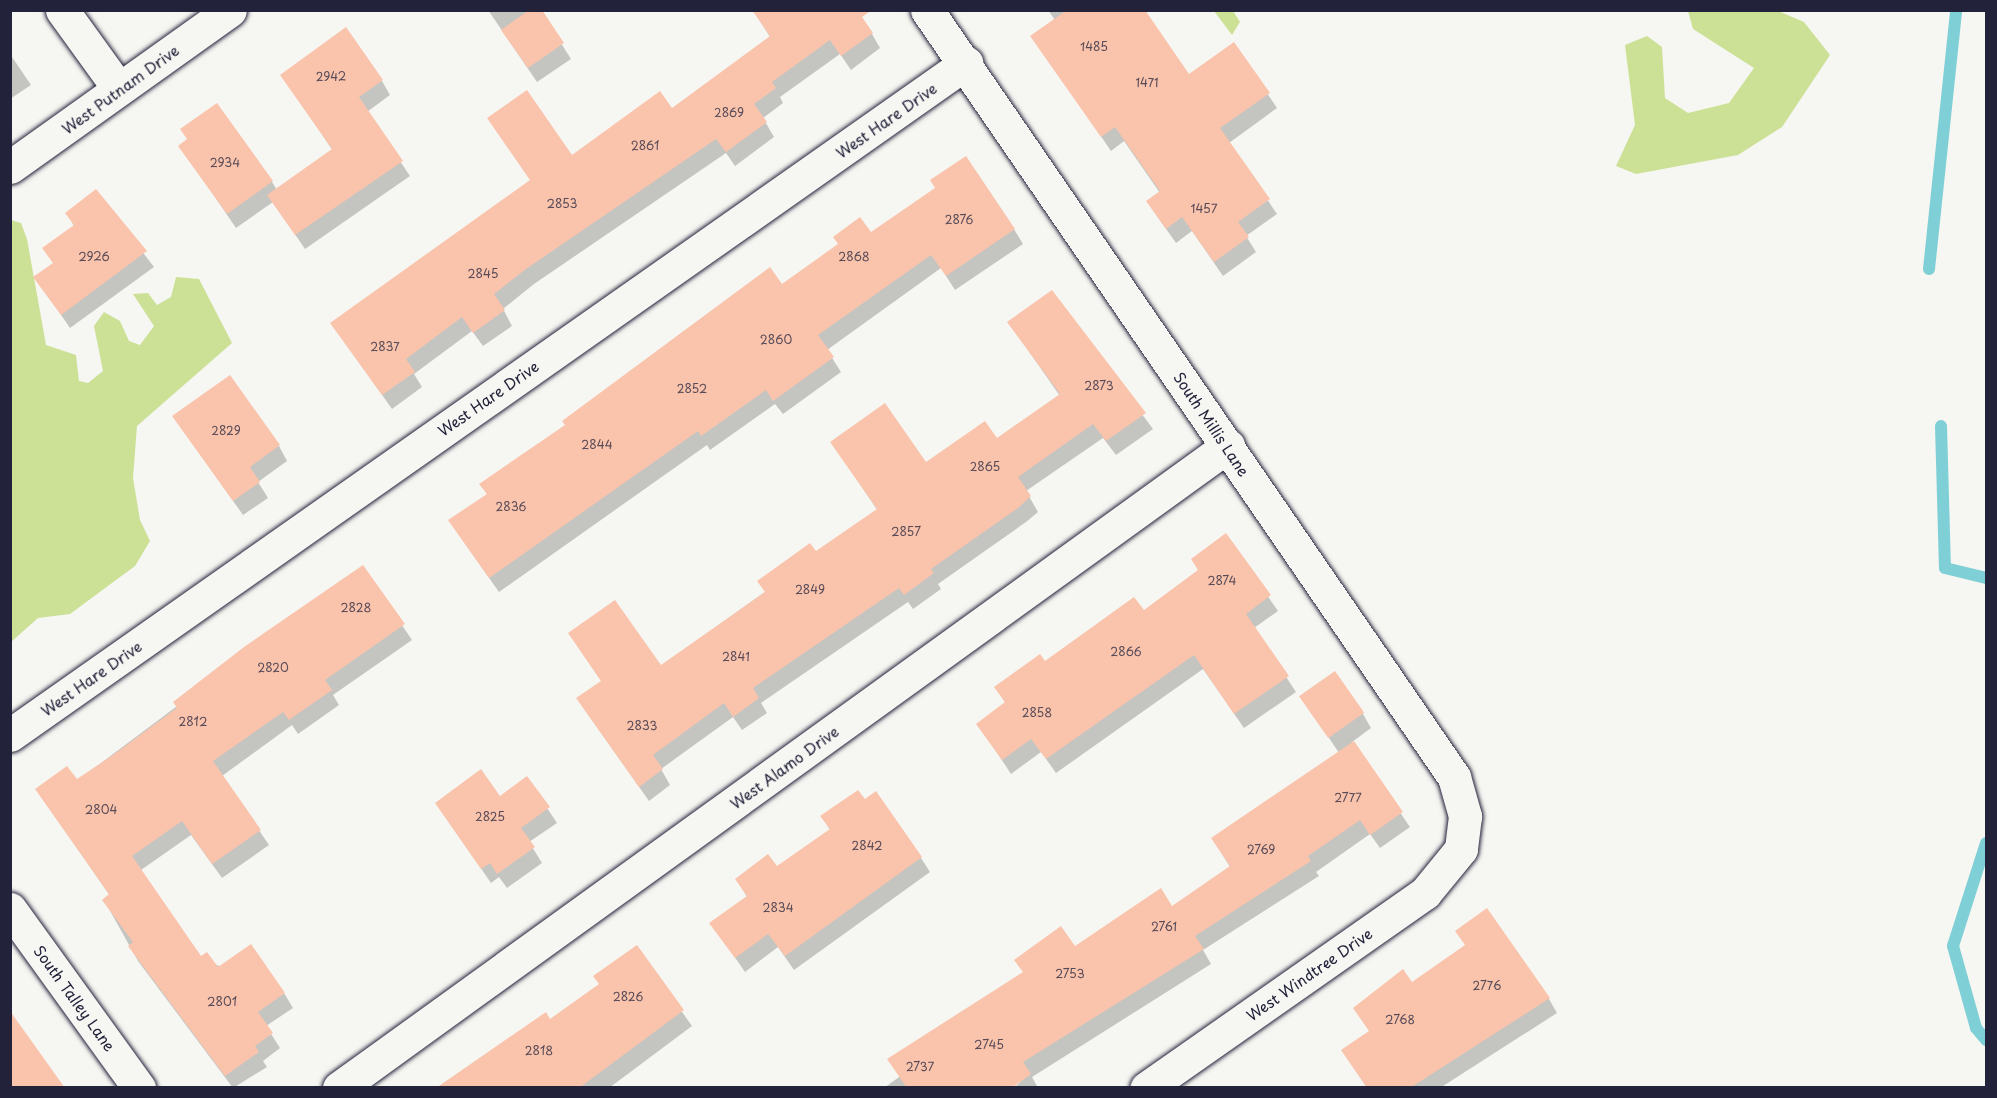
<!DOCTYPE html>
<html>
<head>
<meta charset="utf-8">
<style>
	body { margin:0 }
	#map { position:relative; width:1997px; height:1098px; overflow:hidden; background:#f6f6f2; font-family:"Playpen Sans",sans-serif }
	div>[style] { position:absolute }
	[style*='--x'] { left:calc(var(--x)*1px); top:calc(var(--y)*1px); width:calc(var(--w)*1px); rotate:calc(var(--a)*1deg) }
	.green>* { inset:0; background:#cce196 }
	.shadow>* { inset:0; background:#0003 }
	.stream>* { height:12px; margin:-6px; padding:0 6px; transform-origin:6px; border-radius:6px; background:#7fd0d6 }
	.building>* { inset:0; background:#fac4ac; transform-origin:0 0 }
	.roads { filter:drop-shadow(0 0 2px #22223b) drop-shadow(0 0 2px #22223b) }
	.minor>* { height:33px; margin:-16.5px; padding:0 16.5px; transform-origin:16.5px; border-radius:16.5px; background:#f6f6f2 }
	span { translate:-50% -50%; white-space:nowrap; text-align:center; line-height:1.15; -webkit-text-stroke:5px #f6f6f2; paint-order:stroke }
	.number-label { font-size:12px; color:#584a57 }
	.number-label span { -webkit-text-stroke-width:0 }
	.street-label { font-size:15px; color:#22223b }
	.frame { position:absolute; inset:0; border:12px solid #22223b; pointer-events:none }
</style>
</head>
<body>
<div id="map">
	<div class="green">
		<i style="clip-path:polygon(1214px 11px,1233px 11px,1240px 22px,1232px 35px)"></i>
		<i style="clip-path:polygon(1688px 11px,1778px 11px,1804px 22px,1830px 55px,1782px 127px,1738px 155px,1636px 174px,1616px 166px,1635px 125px,1625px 45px,1647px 36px,1662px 47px,1665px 98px,1688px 113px,1729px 103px,1754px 68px,1693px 29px)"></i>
		<i style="clip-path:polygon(11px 220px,21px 223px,27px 239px,46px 345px,76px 355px,79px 381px,88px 383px,103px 371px,94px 326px,104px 312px,120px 321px,129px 341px,140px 345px,154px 326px,133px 294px,148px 293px,157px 305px,171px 297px,176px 277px,199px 279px,232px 343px,137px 426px,133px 478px,140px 520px,150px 541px,135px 566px,70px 614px,38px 618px,11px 642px)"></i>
	</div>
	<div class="shadow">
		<i style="clip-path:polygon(488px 10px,540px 10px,571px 59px,537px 82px)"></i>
		<i style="clip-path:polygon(753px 10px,872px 34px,880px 48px,851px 70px,840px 54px,780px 97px,783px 103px,763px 118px,774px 137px,735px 166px,726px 153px,534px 284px,503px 309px,512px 326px,483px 346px,472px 331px,414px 374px,422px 387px,392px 409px,332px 324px,531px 181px,489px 119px,572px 157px,671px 110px,770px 37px)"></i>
		<i style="clip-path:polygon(1048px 10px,1144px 10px,1188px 76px,1234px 44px,1277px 108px,1229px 143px,1277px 214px,1246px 236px,1256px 252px,1223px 276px,1192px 231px,1176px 243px,1157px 216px,1160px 193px,1124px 141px,1111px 151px,1032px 36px,1055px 20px)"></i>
		<i style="clip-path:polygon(10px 54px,31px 85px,10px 99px)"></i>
		<i style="clip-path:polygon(282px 75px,382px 81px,390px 95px,367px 112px,410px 176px,305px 249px,273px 202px,236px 228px,180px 146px,272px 182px,277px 190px,333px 151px)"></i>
		<i style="clip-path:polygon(96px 191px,154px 267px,70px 328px,35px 277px,54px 264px,44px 248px,74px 226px,67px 213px)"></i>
		<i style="clip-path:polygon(1014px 229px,1023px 244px,955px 290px,941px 268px,827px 350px,841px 372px,783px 414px,775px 404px,710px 450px,707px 445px,499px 592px,459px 535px,488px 495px,481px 484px,781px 286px,871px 234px)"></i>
		<i style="clip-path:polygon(1051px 292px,1153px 429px,1116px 455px,1103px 438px,1026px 491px,1038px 512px,1026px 522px,938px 584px,941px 589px,913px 609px,908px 602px,761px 703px,767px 713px,742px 730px,733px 717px,661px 769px,670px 785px,649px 801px,587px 713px,602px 682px,579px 648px,660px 667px,878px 511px,832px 443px,925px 464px,997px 440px,1060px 396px,1009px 323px)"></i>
		<i style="clip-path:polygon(174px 417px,279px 446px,287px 461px,258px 482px,268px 498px,243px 515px)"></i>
		<i style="clip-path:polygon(1226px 536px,1278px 611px,1254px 628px,1296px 692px,1244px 728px,1203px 669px,1056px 773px,1041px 752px,1011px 774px,978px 724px,1006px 704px,996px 688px,1143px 612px,1199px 571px)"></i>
		<i style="clip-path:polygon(363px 567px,412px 640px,333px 695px,339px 705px,298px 734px,292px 725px,222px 776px,269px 845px,222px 878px,191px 835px,141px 870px,200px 958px,284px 993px,293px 1008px,266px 1026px,280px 1048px,263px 1061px,267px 1067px,233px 1088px,138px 961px,104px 900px,110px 896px,37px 790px,77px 781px)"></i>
		<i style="clip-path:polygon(1301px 696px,1363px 714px,1371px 728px,1352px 742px,1410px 827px,1380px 848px,1370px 834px,1316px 872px,1319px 876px,1203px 950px,1211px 964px,1032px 1077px,1038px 1088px,1014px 1088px,1032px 1071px,1009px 1088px,884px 1088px,1075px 949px,1172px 908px,1230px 867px,1213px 839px,1339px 753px)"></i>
		<i style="clip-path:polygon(527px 778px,557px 823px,529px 842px,542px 863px,507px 888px,499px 877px,491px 883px,436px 803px,500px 798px)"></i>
		<i style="clip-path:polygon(822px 817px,921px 858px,930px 872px,794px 970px,778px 947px,745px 972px,711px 923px,747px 897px,737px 880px,776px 868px,830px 830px)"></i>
		<i style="clip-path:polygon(636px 947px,692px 1026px,609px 1088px,437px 1088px,550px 1021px,600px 985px)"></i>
		<i style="clip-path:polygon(1412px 984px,1549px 999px,1557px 1013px,1440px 1088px,1367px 1088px,1370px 1032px)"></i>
	</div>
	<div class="stream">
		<i style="--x:1929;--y:269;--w:260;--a:-84"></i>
		<i style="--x:1941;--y:426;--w:142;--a:88.4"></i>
		<i style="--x:1945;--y:568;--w:42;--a:13.7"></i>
		<i style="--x:1986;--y:843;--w:108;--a:107.8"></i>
		<i style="--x:1953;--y:946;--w:85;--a:74.3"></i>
		<i style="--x:1976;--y:1028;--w:16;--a:50"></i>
	</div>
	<div class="building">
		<i style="clip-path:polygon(529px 10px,542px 10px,564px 43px,528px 68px,501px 30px)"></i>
		<i style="clip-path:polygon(752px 10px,872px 10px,862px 17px,873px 33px,841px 56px,830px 40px,772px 82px,776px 88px,754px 104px,767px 122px,726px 152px,716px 139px,526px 269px,494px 294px,505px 310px,473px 333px,462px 317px,406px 359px,415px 372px,382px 395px,330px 323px,530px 180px,487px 118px,527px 90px,572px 155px,660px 91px,672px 108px,770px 36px)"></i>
		<i style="clip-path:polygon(1067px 10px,1145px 10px,1189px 74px,1234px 42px,1270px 93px,1220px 128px,1270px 199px,1238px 222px,1249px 237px,1214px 262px,1182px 217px,1166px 229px,1146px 201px,1160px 191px,1115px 127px,1101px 137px,1030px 36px)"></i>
		<i style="clip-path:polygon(346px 27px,383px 80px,359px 97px,403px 161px,295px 235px,267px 195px,332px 149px,280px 75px)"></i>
		<i style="clip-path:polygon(217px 103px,273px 181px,227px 214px,178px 146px,187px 139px,180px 129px)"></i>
		<i style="clip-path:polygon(966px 156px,1015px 229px,946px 276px,931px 255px,818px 335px,834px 357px,773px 401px,766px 390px,701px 436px,698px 431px,489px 578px,448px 520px,487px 494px,479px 484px,565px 425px,562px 421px,770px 267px,782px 284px,838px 244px,833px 237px,860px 217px,871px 232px,935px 188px,930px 180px)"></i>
		<i style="clip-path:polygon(96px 189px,147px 251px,61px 315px,33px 277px,53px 263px,42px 248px,74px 225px,65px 213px)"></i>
		<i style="clip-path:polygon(1052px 290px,1146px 413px,1106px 441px,1093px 424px,1018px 477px,1031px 496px,1018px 508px,931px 569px,934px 573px,904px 595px,899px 588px,753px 688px,759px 698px,733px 717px,724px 703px,653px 755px,663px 769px,639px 787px,576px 698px,601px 681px,568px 633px,615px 600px,661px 665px,765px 592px,757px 581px,810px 543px,816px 551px,877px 509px,830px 442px,885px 403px,926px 462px,985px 421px,997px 438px,1060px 394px,1007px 322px)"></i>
		<i style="clip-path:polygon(230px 375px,280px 445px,250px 467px,260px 482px,233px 501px,172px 416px)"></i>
		<i style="clip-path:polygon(1226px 533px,1271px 595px,1246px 614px,1289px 676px,1234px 714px,1194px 655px,1046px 759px,1031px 739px,1002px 760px,976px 724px,1005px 702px,994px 687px,1040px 654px,1045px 661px,1134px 597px,1144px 610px,1198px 570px,1191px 559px)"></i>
		<i style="clip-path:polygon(363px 565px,405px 624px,325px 680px,332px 690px,289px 720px,283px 712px,213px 761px,261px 830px,212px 864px,182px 821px,132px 856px,201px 956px,207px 952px,218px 967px,251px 944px,285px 993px,258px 1012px,273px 1033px,255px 1046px,259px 1052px,225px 1076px,128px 946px,133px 942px,102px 900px,109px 894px,35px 789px,67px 766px,77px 779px,113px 755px,177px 708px,173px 702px,244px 647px)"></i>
		<i style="left:1335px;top:671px;width:51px;height:44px;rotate:55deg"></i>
		<i style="clip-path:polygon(1354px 741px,1403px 812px,1370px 835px,1360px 820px,1308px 856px,1311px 861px,1195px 936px,1204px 949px,1023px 1062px,1031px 1074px,1012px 1088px,907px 1088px,887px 1059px,1023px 972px,1014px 960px,1061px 926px,1075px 946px,1161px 888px,1172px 906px,1230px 866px,1211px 838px)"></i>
		<i style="clip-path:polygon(481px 769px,500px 796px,527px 776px,550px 807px,521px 828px,535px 847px,497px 874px,490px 863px,481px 869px,435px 803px)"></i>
		<i style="clip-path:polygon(858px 790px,865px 799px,876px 791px,922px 857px,785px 956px,768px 934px,735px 958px,709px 923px,747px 896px,735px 879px,768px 854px,777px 866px,830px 829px,820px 816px)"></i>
		<i style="clip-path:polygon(1487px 908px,1550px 998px,1410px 1088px,1367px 1088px,1341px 1050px,1369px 1031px,1353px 1008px,1403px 969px,1412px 982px,1465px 945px,1455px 931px)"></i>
		<i style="clip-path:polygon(637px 945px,684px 1010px,579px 1088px,436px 1088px,546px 1012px,550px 1019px,599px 984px,593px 976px)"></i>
		<i style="clip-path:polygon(10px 1011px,65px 1088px,10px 1088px)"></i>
	</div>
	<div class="roads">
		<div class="minor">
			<i style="--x:62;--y:10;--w:97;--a:54.2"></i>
			<i style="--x:927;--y:10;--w:931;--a:55.51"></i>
			<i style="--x:1454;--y:777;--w:41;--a:74.2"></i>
			<i style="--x:1465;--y:816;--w:33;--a:97"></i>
			<i style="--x:1461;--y:849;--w:57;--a:129.3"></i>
			<i style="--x:1425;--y:893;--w:340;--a:145"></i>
			<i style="--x:10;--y:167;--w:270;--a:-35.5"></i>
			<i style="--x:10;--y:735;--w:1169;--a:-35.1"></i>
			<i style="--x:10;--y:909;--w:221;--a:54.2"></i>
			<i style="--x:339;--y:1088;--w:1097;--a:-35.84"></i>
		</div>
	</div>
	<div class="number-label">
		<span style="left:1094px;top:47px">1485</span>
		<span style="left:331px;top:77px">2942</span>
		<span style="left:1147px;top:83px">1471</span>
		<span style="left:729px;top:113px">2869</span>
		<span style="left:645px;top:146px">2861</span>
		<span style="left:225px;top:163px">2934</span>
		<span style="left:562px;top:204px">2853</span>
		<span style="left:1204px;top:209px">1457</span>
		<span style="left:959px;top:220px">2876</span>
		<span style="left:94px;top:257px">2926</span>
		<span style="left:854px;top:257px">2868</span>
		<span style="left:483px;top:274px">2845</span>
		<span style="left:776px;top:340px">2860</span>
		<span style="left:385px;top:347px">2837</span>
		<span style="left:1099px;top:386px">2873</span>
		<span style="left:692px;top:389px">2852</span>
		<span style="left:226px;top:431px">2829</span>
		<span style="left:597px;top:445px">2844</span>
		<span style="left:985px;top:467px">2865</span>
		<span style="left:511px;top:507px">2836</span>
		<span style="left:906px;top:532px">2857</span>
		<span style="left:1222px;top:581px">2874</span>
		<span style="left:810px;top:590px">2849</span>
		<span style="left:356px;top:608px">2828</span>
		<span style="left:1126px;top:652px">2866</span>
		<span style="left:736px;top:657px">2841</span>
		<span style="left:273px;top:668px">2820</span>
		<span style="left:1037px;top:713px">2858</span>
		<span style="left:193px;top:722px">2812</span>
		<span style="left:642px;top:726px">2833</span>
		<span style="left:1348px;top:798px">2777</span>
		<span style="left:101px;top:810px">2804</span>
		<span style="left:490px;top:817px">2825</span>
		<span style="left:867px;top:846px">2842</span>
		<span style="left:1261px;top:850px">2769</span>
		<span style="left:778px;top:908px">2834</span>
		<span style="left:1164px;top:927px">2761</span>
		<span style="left:1070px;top:974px">2753</span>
		<span style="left:1487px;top:986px">2776</span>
		<span style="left:628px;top:997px">2826</span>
		<span style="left:222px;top:1002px">2801</span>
		<span style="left:1400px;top:1020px">2768</span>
		<span style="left:989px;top:1045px">2745</span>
		<span style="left:539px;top:1051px">2818</span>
		<span style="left:920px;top:1067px">2737</span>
	</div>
	<div class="street-label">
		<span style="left:120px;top:89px;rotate:-36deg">West Putnam Drive</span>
		<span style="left:886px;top:120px;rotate:-35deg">West Hare Drive</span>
		<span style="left:488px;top:398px;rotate:-35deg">West Hare Drive</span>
		<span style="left:1212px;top:424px;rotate:56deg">South Millis Lane</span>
		<span style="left:91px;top:678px;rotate:-35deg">West Hare Drive</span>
		<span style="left:784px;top:767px;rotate:-36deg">West Alamo Drive</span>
		<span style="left:1309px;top:974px;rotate:-35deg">West Windtree Drive</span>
		<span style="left:75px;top:998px;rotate:54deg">South Talley Lane</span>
	</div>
	<div class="frame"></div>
</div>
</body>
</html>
